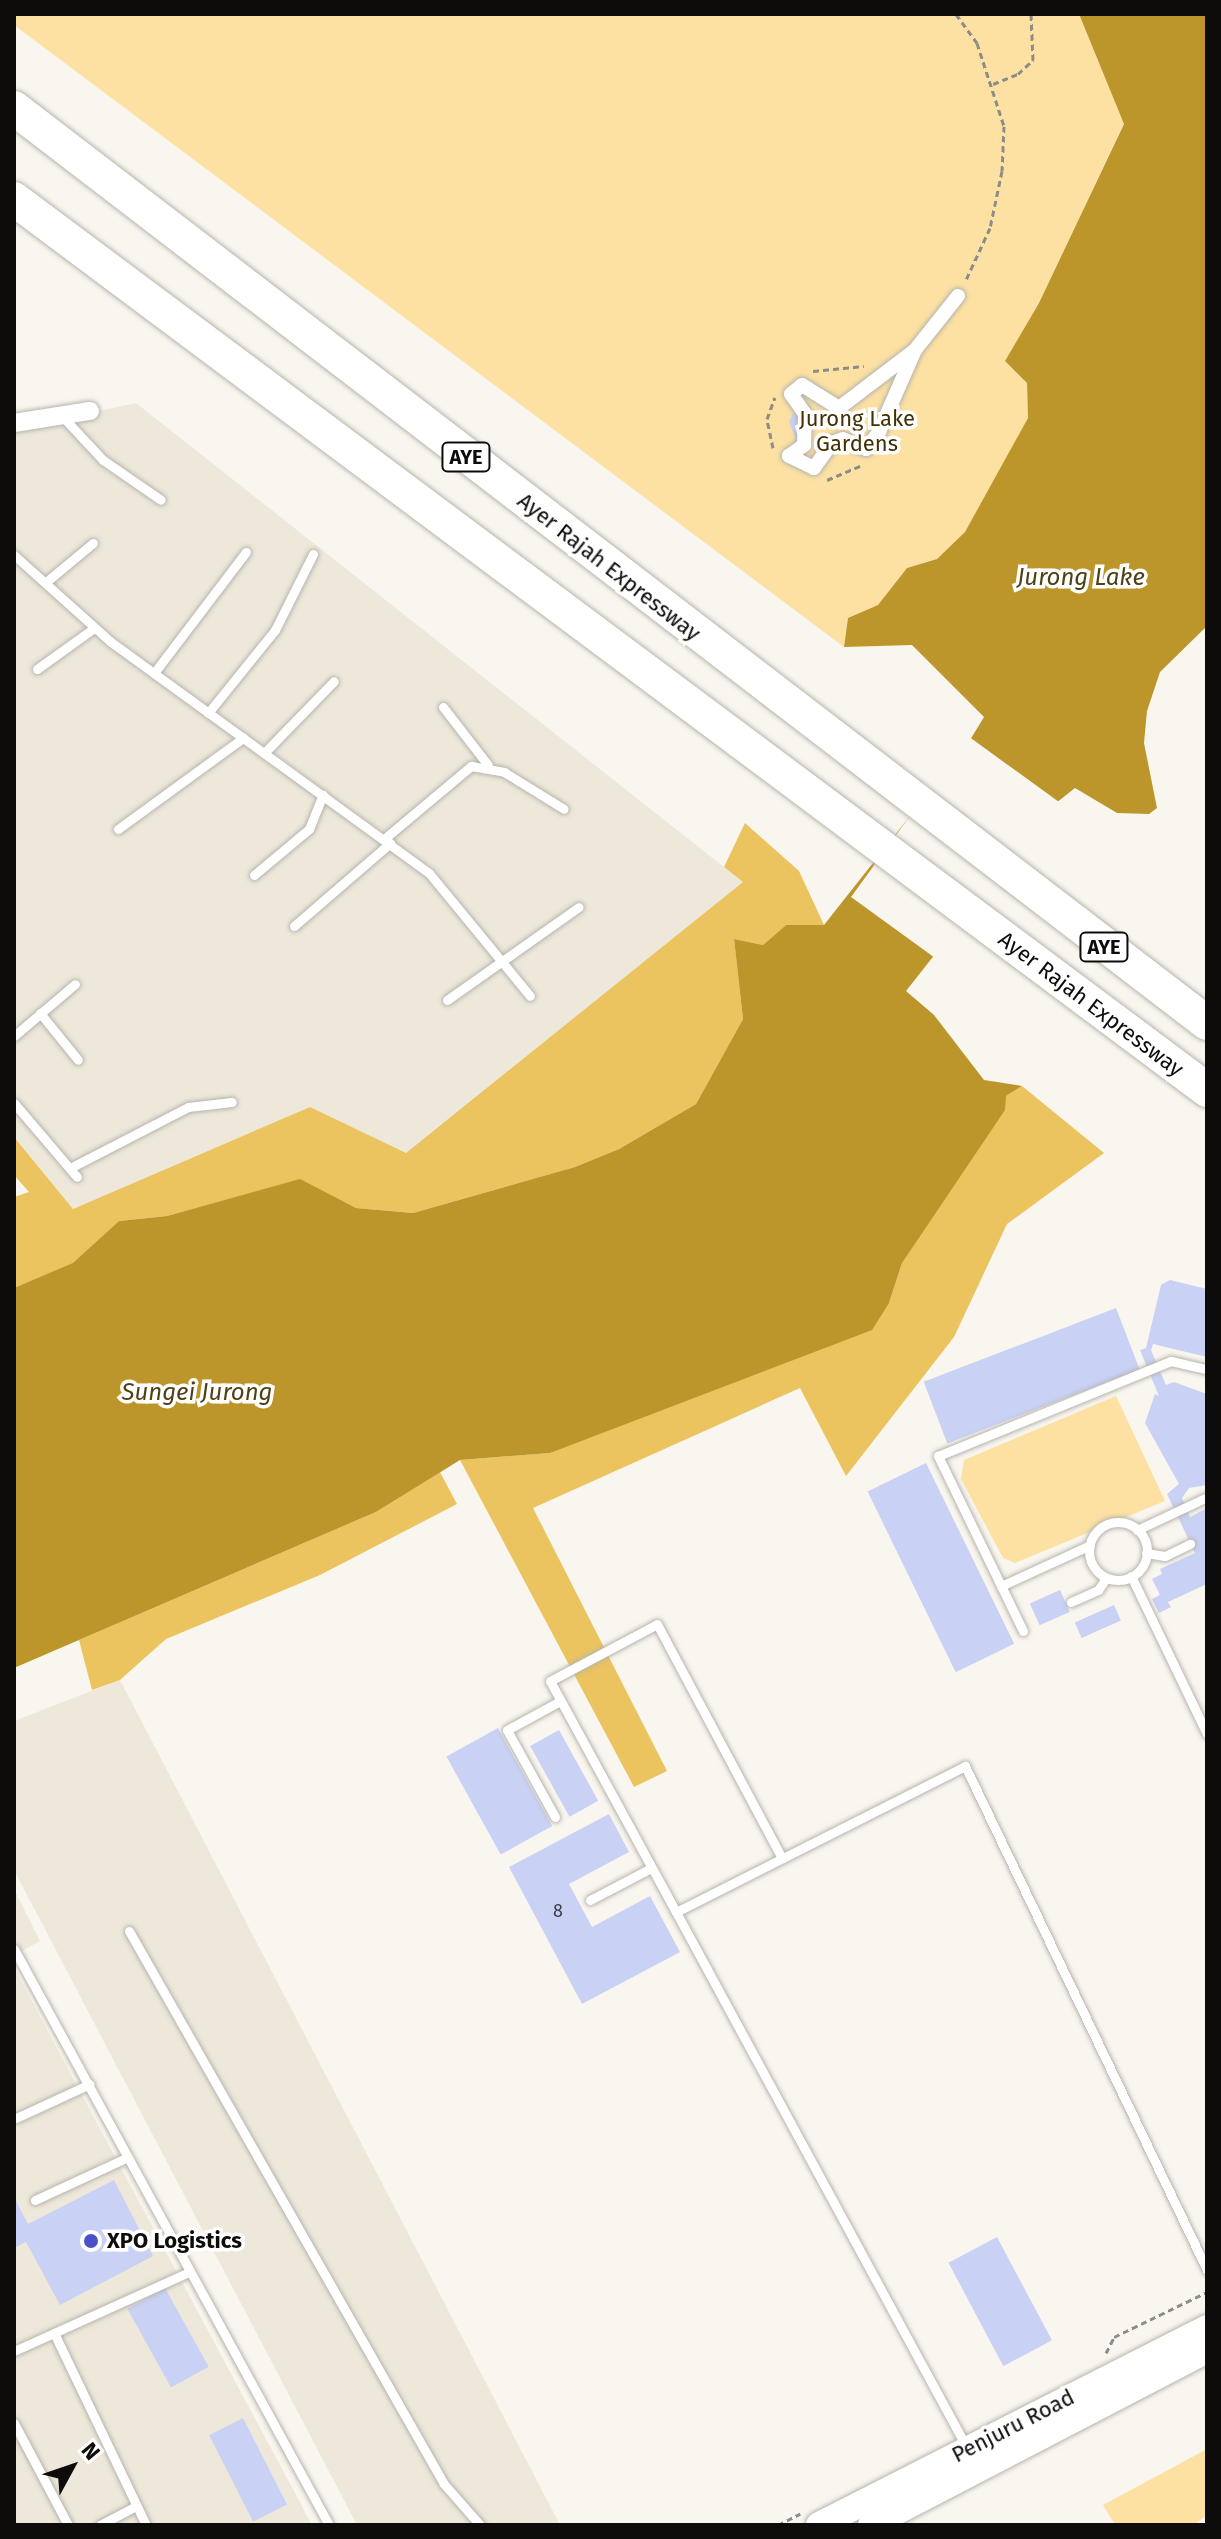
<!DOCTYPE html>
<html>
<head>
<meta charset="utf-8">
<style>
	body { margin:0 }
	#map { position:relative; width:1221px; height:2539px; overflow:hidden; background:#f9f6ef; font-family:"Fira Sans",sans-serif }
	div>[style] { position:absolute }
	[style*='--x'] { left:calc(var(--x)*1px); top:calc(var(--y)*1px); width:calc(var(--w)*1px); rotate:calc(var(--a)*1deg) }
	.built>* { inset:0; background:#eee8db }
	.green>* { inset:0; background:#fce1a3 }
	.forest>* { inset:0; background:#ebc35f }
	.water>* { inset:0; background:#bd962b }
	.pier>* { inset:0; background:#f9f6ef; transform-origin:0 0 }
	.building>* { inset:0; background:#c9d1f5; transform-origin:0 0 }
	.path>* { height:3px; margin-top:-1.5px; transform-origin:0; background:repeating-linear-gradient(90deg,#8e8c87 0 6px,transparent 0 10px) }
	.roads { filter:drop-shadow(0 0 2px #b7b4ad) drop-shadow(0 0 2px #b7b4ad) }
	.service>* { height:9px; margin:-4.5px; padding:0 4.5px; transform-origin:4.5px; border-radius:4.5px; background:#fff }
	.service>.ring { margin:-4.5px; padding:0; box-sizing:content-box; background:none; border:9px solid #fff; border-radius:50% }
	.pedestrian>* { height:14px; margin:-7px; padding:0 7px; transform-origin:7px; border-radius:7px; background:#fff }
	.minor>* { height:18px; margin:-9px; padding:0 9px; transform-origin:9px; border-radius:9px; background:#fff }
	.secondary>* { height:26px; margin:-13px; padding:0 13px; transform-origin:13px; border-radius:13px; background:#fff }
	.motorway>* { height:34px; margin:-17px; padding:0 17px; transform-origin:17px; border-radius:17px; background:#fff }
	.dots>* { width:22px; height:22px; translate:-50% -50%; box-sizing:border-box; border:4px solid #fff; border-radius:50% }
	span { translate:-50% -50%; white-space:nowrap; text-align:center; line-height:1.15; -webkit-text-stroke:7px #fff; paint-order:stroke }
	.number-label { font-size:18px; color:#3c3d45 }
	.number-label span { -webkit-text-stroke-width:0 }
	.shield-label span { padding:2px 6px; background:#fff; border:2px solid; border-radius:6px; -webkit-text-stroke-width:0 }
	.shield-label { font-size:20px; color:#0d0c0a; font-weight:700 }
	.park-label { font-size:22px; color:#413104 }
	.street-label { font-size:22px; color:#0d0c0a }
	.poi-label { font-size:22px; color:#0d0c0a; font-weight:700 }
	.left { translate:0 -50%; text-align:left }
	.water-label { font-size:24px; color:#504016; font-style:italic }
	.frame { position:absolute; inset:0; border:16px solid #0d0c0a; pointer-events:none }
	.north { position:absolute; left:32px; top:2427px; width:80px; height:80px; -webkit-text-stroke:6px #fff; paint-order:stroke; rotate:50deg; font-size:22px; font-weight:700; line-height:32px; text-align:center; color:#0d0c0a }
	.north::after { content:''; display:block; margin:auto; width:28px; height:36px; background:#0d0c0a; clip-path:polygon(50% 0,100% 100%,50% 72%,0 100%) }
</style>
</head>
<body>
<div id="map">
	<div class="built">
		<i style="clip-path:polygon(136px 403px,743px 882px,406px 1154px,310px 1107px,73px 1209px,14px 1137px,14px 429px)"></i>
		<i style="clip-path:polygon(120px 1680px,560px 2525px,357px 2525px,14px 1870px,14px 1721px)"></i>
		<i style="clip-path:polygon(14px 1889px,40px 1941px,14px 1955px)"></i>
		<i style="clip-path:polygon(14px 1968px,312px 2525px,14px 2525px)"></i>
	</div>
	<div class="green">
		<i style="clip-path:polygon(14px 14px,1079px 14px,1124px 123px,1039px 303px,1005px 361px,1027px 383px,1028px 418px,984px 501px,965px 532px,937px 559px,907px 568px,878px 605px,848px 618px,844px 647px,14px 25px)"></i>
		<i style="clip-path:polygon(1116px 1396px,1165px 1501px,1015px 1563px,1003px 1558px,961px 1479px,964px 1460px)"></i>
		<i style="clip-path:polygon(1207px 2449px,1207px 2515px,1194px 2525px,1115px 2525px,1103px 2505px)"></i>
	</div>
	<div class="forest">
		<i style="clip-path:polygon(745px 823px,799px 871px,824px 925px,786px 925px,763px 945px,734px 939px,743px 1019px,696px 1104px,619px 1149px,575px 1167px,413px 1213px,356px 1208px,299px 1180px,167px 1216px,119px 1221px,73px 1264px,14px 1288px,14px 1197px,29px 1192px,14px 1175px,14px 1137px,73px 1209px,310px 1107px,406px 1153px,743px 882px,724px 867px)"></i>
		<i style="clip-path:polygon(1022px 1086px,1104px 1153px,1007px 1224px,954px 1337px,846px 1476px,800px 1388px,533px 1508px,667px 1771px,634px 1787px,460px 1460px,550px 1453px,889px 1303px,902px 1263px,1006px 1096px)"></i>
		<i style="clip-path:polygon(440px 1472px,457px 1504px,320px 1575px,166px 1639px,120px 1680px,92px 1690px,79px 1640px,376px 1512px)"></i>
	</div>
	<div class="water">
		<i style="clip-path:polygon(1079px 14px,1207px 14px,1207px 626px,1160px 672px,1147px 711px,1144px 743px,1157px 808px,1149px 814px,1117px 813px,1075px 788px,1051px 807px,906px 991px,934px 1015px,984px 1080px,1022px 1086px,1006px 1096px,1005px 1110px,902px 1263px,889px 1303px,872px 1330px,550px 1453px,460px 1460px,376px 1512px,14px 1668px,14px 1288px,73px 1263px,119px 1221px,167px 1216px,300px 1179px,356px 1208px,413px 1213px,575px 1167px,619px 1149px,696px 1104px,743px 1019px,734px 939px,763px 945px,786px 925px,824px 925px,970px 740px,984px 717px,912px 645px,844px 647px,848px 618px,878px 605px,907px 568px,937px 559px,965px 532px,1028px 418px,1027px 383px,1005px 361px,1039px 303px,1124px 124px)"></i>
	</div>
	<div class="pier">
		<i style="left:968px;top:736px;width:115px;height:199px;rotate:36deg"></i>
	</div>
	<div class="building">
		<i style="clip-path:polygon(798px 405px,797px 444px,789px 421px)"></i>
		<i style="clip-path:polygon(1170px 1280px,1207px 1289px,1207px 1357px,1153px 1344px,1151px 1350px,1166px 1385px,1174px 1382px,1207px 1394px,1207px 1485px,1189px 1488px,1182px 1498px,1190px 1517px,1207px 1508px,1207px 1584px,1168px 1602px,1171px 1607px,1159px 1613px,1152px 1599px,1160px 1595px,1152px 1579px,1162px 1574px,1160px 1569px,1195px 1553px,1167px 1494px,1179px 1484px,1145px 1423px,1155px 1394px,1159px 1396px,1140px 1350px,1146px 1348px,1161px 1285px)"></i>
		<i style="left:1116px;top:1308px;width:66px;height:206px;rotate:69deg"></i>
		<i style="left:926px;top:1463px;width:201px;height:65px;rotate:64deg"></i>
		<i style="left:1060px;top:1590px;width:24px;height:33px;rotate:66deg"></i>
		<i style="left:1114px;top:1605px;width:17px;height:43px;rotate:66deg"></i>
		<i style="left:498px;top:1728px;width:112px;height:59px;rotate:61deg"></i>
		<i style="left:559px;top:1730px;width:81px;height:33px;rotate:61deg"></i>
		<i style="clip-path:polygon(609px 1814px,629px 1852px,569px 1884px,592px 1927px,650px 1896px,680px 1952px,582px 2004px,509px 1867px)"></i>
		<i style="clip-path:polygon(114px 2180px,153px 2256px,60px 2305px,26px 2242px,14px 2248px,14px 2197px,28px 2224px)"></i>
		<i style="left:997px;top:2237px;width:117px;height:55px;rotate:62deg"></i>
		<i style="left:165px;top:2288px;width:90px;height:43px;rotate:61deg"></i>
		<i style="left:243px;top:2418px;width:97px;height:38px;rotate:63deg"></i>
	</div>
	<div class="path">
		<i style="--x:956;--y:14;--w:36;--a:54"></i>
		<i style="--x:977;--y:43;--w:87;--a:72"></i>
		<i style="--x:1004;--y:126;--w:45;--a:92.5"></i>
		<i style="--x:1002;--y:171;--w:58;--a:101.9"></i>
		<i style="--x:990;--y:228;--w:57;--a:114.8"></i>
		<i style="--x:993;--y:84;--w:27;--a:-22"></i>
		<i style="--x:1018;--y:74;--w:21;--a:-43"></i>
		<i style="--x:1033;--y:60;--w:46;--a:-92.5"></i>
		<i style="--x:813;--y:371;--w:51;--a:-5.6"></i>
		<i style="--x:773;--y:448;--w:30;--a:-102"></i>
		<i style="--x:767;--y:419;--w:23;--a:-70"></i>
		<i style="--x:827;--y:480;--w:36;--a:-23"></i>
		<i style="--x:1106;--y:2353;--w:18;--a:-63"></i>
		<i style="--x:1114;--y:2337;--w:103;--a:-25.8"></i>
		<i style="--x:778;--y:2525;--w:25;--a:-27"></i>
	</div>
	<div class="roads">
		<div class="service">
			<i style="--x:61;--y:415;--w:62;--a:47"></i>
			<i style="--x:103;--y:460;--w:70;--a:34.6"></i>
			<i style="--x:14;--y:555;--w:130;--a:41.9"></i>
			<i style="--x:111;--y:642;--w:393;--a:36"></i>
			<i style="--x:429;--y:873;--w:159;--a:50.6"></i>
			<i style="--x:46;--y:582;--w:61;--a:-39.7"></i>
			<i style="--x:37;--y:669;--w:70;--a:-35.7"></i>
			<i style="--x:154;--y:673;--w:152;--a:-52.8"></i>
			<i style="--x:443;--y:707;--w:73;--a:52.2"></i>
			<i style="--x:208;--y:713;--w:107;--a:-51.1"></i>
			<i style="--x:275;--y:630;--w:85;--a:-63.4"></i>
			<i style="--x:264;--y:753;--w:100;--a:-45.8"></i>
			<i style="--x:118;--y:829;--w:155;--a:-36.1"></i>
			<i style="--x:384;--y:839;--w:114;--a:-40"></i>
			<i style="--x:471;--y:766;--w:34;--a:10"></i>
			<i style="--x:504;--y:772;--w:70;--a:31.7"></i>
			<i style="--x:254;--y:875;--w:72;--a:-39.9"></i>
			<i style="--x:309;--y:829;--w:37;--a:-68"></i>
			<i style="--x:294;--y:926;--w:127;--a:-40.8"></i>
			<i style="--x:447;--y:1000;--w:161;--a:-35.2"></i>
			<i style="--x:40;--y:1013;--w:60;--a:51"></i>
			<i style="--x:14;--y:1036;--w:80;--a:-40.4"></i>
			<i style="--x:14;--y:1103;--w:97;--a:49.6"></i>
			<i style="--x:70;--y:1168;--w:133;--a:-27.3"></i>
			<i style="--x:188;--y:1107;--w:44;--a:-6.5"></i>
			<i class="ring" style="left:1089px;top:1522px;width:49px;height:49px"></i>
			<i style="--x:1137;--y:1530;--w:77;--a:-25.2"></i>
			<i style="--x:1146;--y:1553;--w:19;--a:9"></i>
			<i style="--x:1165;--y:1556;--w:28;--a:-26"></i>
			<i style="--x:1131;--y:1576;--w:175;--a:64.3"></i>
			<i style="--x:1001;--y:1586;--w:98;--a:-24.7"></i>
			<i style="--x:1071;--y:1602;--w:30;--a:-24"></i>
			<i style="--x:1098;--y:1590;--w:14;--a:-56"></i>
			<i style="--x:1023;--y:1631;--w:195;--a:-115.9"></i>
			<i style="--x:938;--y:1456;--w:252;--a:-22.2"></i>
			<i style="--x:1171;--y:1361;--w:37;--a:13"></i>
			<i style="--x:555;--y:1817;--w:99;--a:-118.9"></i>
			<i style="--x:507;--y:1730;--w:60;--a:-28.7"></i>
			<i style="--x:590;--y:1900;--w:69;--a:-27.7"></i>
			<i style="--x:676;--y:1912;--w:263;--a:-118.6"></i>
			<i style="--x:550;--y:1681;--w:121;--a:-28"></i>
			<i style="--x:657;--y:1624;--w:265;--a:61.9"></i>
			<i style="--x:129;--y:1931;--w:636;--a:60.33"></i>
			<i style="--x:444;--y:2484;--w:55;--a:48.7"></i>
			<i style="--x:14;--y:1949;--w:657;--a:61.33"></i>
			<i style="--x:16;--y:2118;--w:81;--a:-24.7"></i>
			<i style="--x:35;--y:2200;--w:102;--a:-24.8"></i>
			<i style="--x:54;--y:2333;--w:213;--a:64.4"></i>
			<i style="--x:14;--y:2351;--w:192;--a:-24.3"></i>
			<i style="--x:14;--y:2423;--w:115;--a:62.1"></i>
			<i style="--x:967;--y:2448;--w:610;--a:-118.5"></i>
			<i style="--x:676;--y:1912;--w:324;--a:-26.8"></i>
			<i style="--x:965;--y:1766;--w:559;--a:64.35"></i>
			<i style="--x:100;--y:2525;--w:41;--a:-27.8"></i>
		</div>
		<div class="pedestrian">
			<i style="--x:915;--y:350;--w:90;--a:113.7"></i>
			<i style="--x:879;--y:432;--w:21;--a:127"></i>
			<i style="--x:866;--y:449;--w:25;--a:-157"></i>
			<i style="--x:843;--y:439;--w:12;--a:160"></i>
			<i style="--x:832;--y:443;--w:31;--a:126"></i>
			<i style="--x:814;--y:468;--w:28;--a:-154"></i>
			<i style="--x:789;--y:456;--w:19;--a:-36"></i>
			<i style="--x:804;--y:445;--w:31;--a:-88"></i>
			<i style="--x:805;--y:414;--w:24;--a:-125"></i>
			<i style="--x:791;--y:394;--w:14;--a:-39"></i>
			<i style="--x:802;--y:385;--w:44;--a:31.9"></i>
			<i style="--x:839;--y:408;--w:96;--a:-37.3"></i>
			<i style="--x:915;--y:350;--w:69;--a:-51.5"></i>
		</div>
		<div class="minor">
			<i style="--x:14;--y:423;--w:77;--a:-9"></i>
		</div>
		<div class="secondary">
			<i style="--x:819;--y:2525;--w:435;--a:-26.9"></i>
			<i style="--x:871;--y:2525;--w:379;--a:-27.5"></i>
		</div>
		<div class="motorway">
			<i style="--x:14;--y:108;--w:1503;--a:37.49"></i>
			<i style="--x:14;--y:199;--w:1489;--a:36.75"></i>
		</div>
	</div>
	<div class="dots">
		<i style="left:91px;top:2241px;background:#4b52c8"></i>
	</div>
	<div class="number-label">
		<span style="left:558px;top:1911px">8</span>
	</div>
	<div class="shield-label">
		<span style="left:466px;top:457px">AYE</span>
		<span style="left:1104px;top:947px">AYE</span>
	</div>
	<div class="park-label">
		<span style="left:857px;top:431px">Jurong Lake<br>Gardens</span>
	</div>
	<div class="street-label">
		<span style="left:609px;top:567px;rotate:38deg">Ayer Rajah Expressway</span>
		<span style="left:1091px;top:1004px;rotate:37deg">Ayer Rajah Expressway</span>
		<span style="left:1013px;top:2426px;rotate:-27deg">Penjuru Road</span>
	</div>
	<div class="poi-label">
		<span class="left" style="left:107px;top:2241px">XPO Logistics</span>
	</div>
	<div class="water-label">
		<span style="left:1081px;top:578px">Jurong Lake</span>
		<span style="left:197px;top:1393px">Sungei Jurong</span>
	</div>
	<div class="frame"></div>
	<div class="north">N</div>
</div>
</body>
</html>
